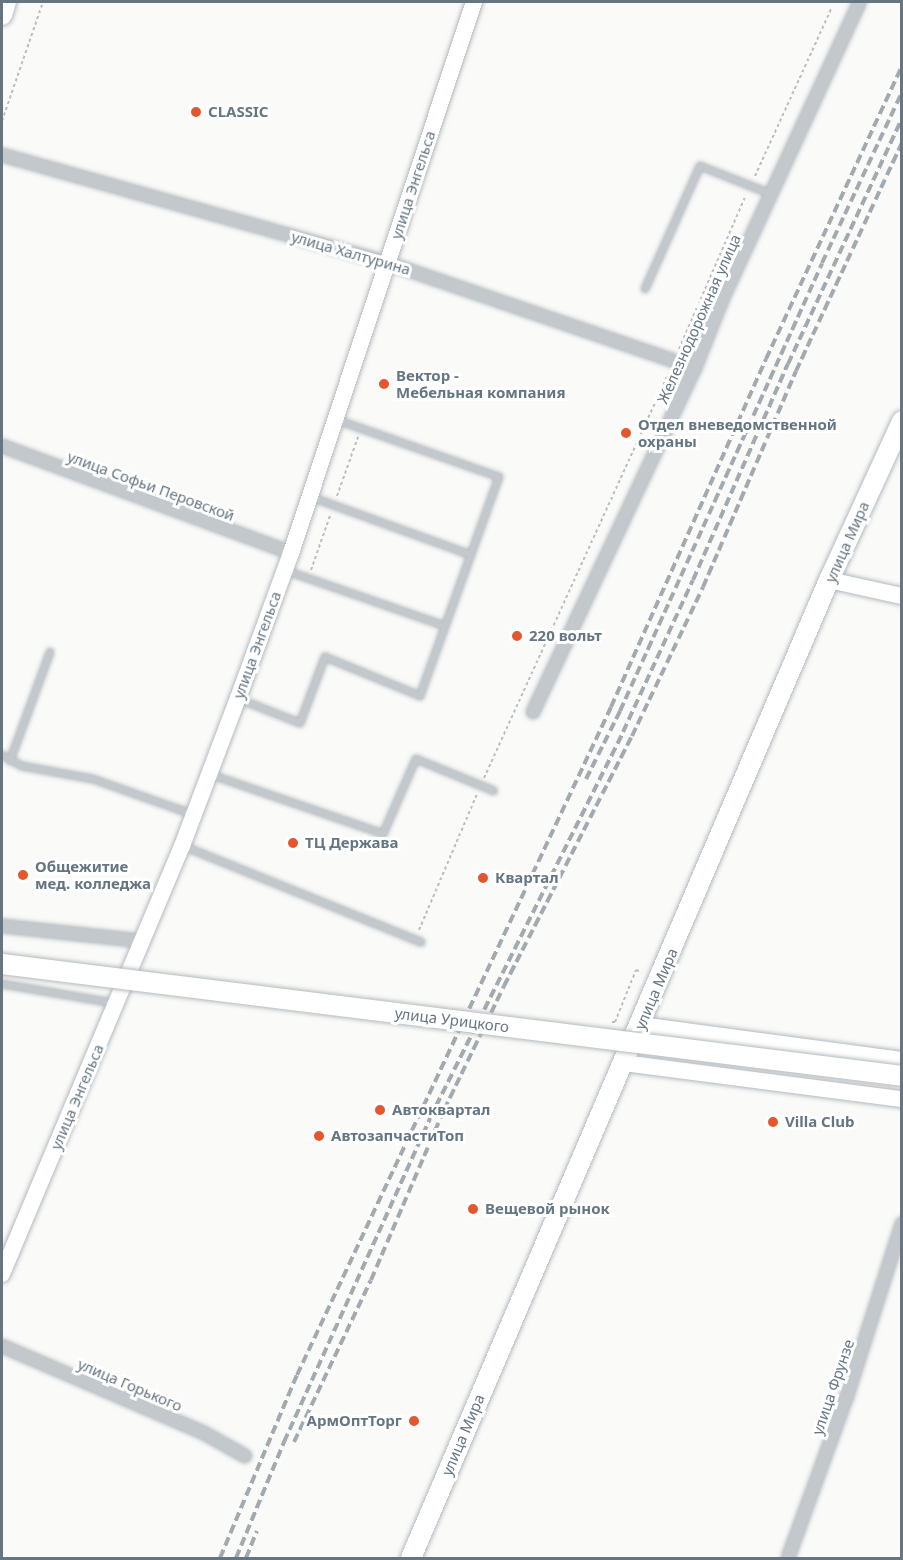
<!DOCTYPE html>
<html>
<head>
<meta charset="utf-8">
<style>
	body { margin:0 }
	#map { position:relative; width:903px; height:1560px; overflow:hidden; background:#fafaf8; font-family:"Noto Sans",sans-serif }
	div>[style] { position:absolute }
	[style*='--x'] { left:calc(var(--x)*1px); top:calc(var(--y)*1px); width:calc(var(--w)*1px); rotate:calc(var(--a)*1deg) }
	.path>* { height:2px; margin-top:-1px; transform-origin:0; background:repeating-linear-gradient(90deg,#bbbfc2 0 3px,transparent 0 6px) }
	.roads { filter:drop-shadow(0 0 2px #b3babf) drop-shadow(0 0 2px #b3babf) }
	.lane>* { height:6px; margin:-3px; padding:0 3px; transform-origin:3px; border-radius:3px; background:#c3c8cc }
	.street>* { height:12px; margin:-6px; padding:0 6px; transform-origin:6px; border-radius:6px; background:#c3c8cc }
	.secondary>* { height:16px; margin:-8px; padding:0 8px; transform-origin:8px; border-radius:8px; background:#fff }
	.primary>* { height:20px; margin:-10px; padding:0 10px; transform-origin:10px; border-radius:10px; background:#fff }
	.rail>* { height:4px; margin-top:-2px; transform-origin:0; background:repeating-linear-gradient(90deg,#a2aab0 0 9px,transparent 0 13.5px) }
	.bridges { filter:drop-shadow(0 0 2px #b5babe) drop-shadow(0 0 2px #b5babe) }
	.primary-bridge>* { height:20px; margin:-10px; padding:0 10px; transform-origin:10px; border-radius:10px; background:#fff }
	.dots>* { width:16px; height:16px; translate:-50% -50%; box-sizing:border-box; border:3px solid #fff; border-radius:50% }
	span { translate:-50% -50%; white-space:nowrap; text-align:center; line-height:1.15; -webkit-text-stroke:6px #fff; paint-order:stroke }
	.poi-label { font-size:15px; color:#657683; font-weight:700 }
	.left { translate:0 -50%; text-align:left }
	.right { translate:-100% -50%; text-align:right }
	.street-label { font-size:15px; color:#657683 }
	.frame { position:absolute; inset:0; border:3px solid #657683; pointer-events:none }
</style>
</head>
<body>
<div id="map">
	<div class="path">
		<i style="--x:2;--y:121;--w:126;--a:-71"></i>
		<i style="--x:755;--y:176;--w:186;--a:-65.5"></i>
		<i style="--x:679;--y:349;--w:168;--a:-66.5"></i>
		<i style="--x:337;--y:496;--w:63;--a:-70.4"></i>
		<i style="--x:311;--y:570;--w:60;--a:-70.7"></i>
		<i style="--x:484;--y:778;--w:444;--a:-65.5"></i>
		<i style="--x:419;--y:930;--w:148;--a:-66.9"></i>
		<i style="--x:612;--y:1022;--w:3;--a:0"></i>
		<i style="--x:615;--y:1022;--w:56;--a:-68"></i>
		<i style="--x:636;--y:970;--w:6;--a:18"></i>
	</div>
	<div class="roads">
		<div class="lane">
			<i style="--x:645;--y:289;--w:135;--a:-65.9"></i>
			<i style="--x:700;--y:166;--w:76;--a:21.5"></i>
			<i style="--x:311;--y:497;--w:170;--a:19.9"></i>
			<i style="--x:287;--y:571;--w:167;--a:19.2"></i>
			<i style="--x:239;--y:699;--w:66;--a:21.5"></i>
			<i style="--x:300;--y:723;--w:71;--a:-69.3"></i>
			<i style="--x:325;--y:657;--w:103;--a:22.3"></i>
			<i style="--x:420;--y:696;--w:233;--a:-70.2"></i>
			<i style="--x:499;--y:477;--w:172;--a:-160.6"></i>
			<i style="--x:2;--y:755;--w:23;--a:29"></i>
			<i style="--x:22;--y:766;--w:72;--a:10.4"></i>
			<i style="--x:93;--y:779;--w:105;--a:19.5"></i>
			<i style="--x:10;--y:761;--w:116;--a:-69.8"></i>
			<i style="--x:212;--y:775;--w:181;--a:19"></i>
			<i style="--x:383;--y:834;--w:82;--a:-66.3"></i>
			<i style="--x:416;--y:759;--w:84;--a:22.3"></i>
			<i style="--x:183;--y:846;--w:257;--a:22"></i>
			<i style="--x:2;--y:984;--w:113;--a:9.7"></i>
		</div>
		<div class="street">
			<i style="--x:2;--y:155;--w:401;--a:15.6"></i>
			<i style="--x:388;--y:263;--w:324;--a:18.9"></i>
			<i style="--x:2;--y:446;--w:308;--a:20.3"></i>
			<i style="--x:533;--y:712;--w:380;--a:-64.8"></i>
			<i style="--x:695;--y:368;--w:73;--a:-68.3"></i>
			<i style="--x:722;--y:300;--w:328;--a:-65.2"></i>
			<i style="--x:2;--y:926;--w:141;--a:6.1"></i>
			<i style="--x:2;--y:1346;--w:220;--a:23.3"></i>
			<i style="--x:204;--y:1433;--w:47;--a:29.3"></i>
			<i style="--x:788;--y:1558;--w:172;--a:-70"></i>
			<i style="--x:847;--y:1396;--w:181;--a:-72.3"></i>
		</div>
		<div class="secondary">
			<i style="--x:829;--y:580;--w:75;--a:12.4"></i>
			<i style="--x:640;--y:1025;--w:264;--a:7.6"></i>
			<i style="--x:624;--y:1063;--w:280;--a:7.4"></i>
			<i style="--x:2;--y:1274;--w:464;--a:-67.2"></i>
			<i style="--x:182;--y:846;--w:158;--a:-69.3"></i>
			<i style="--x:238;--y:698;--w:154;--a:-69.9"></i>
			<i style="--x:291;--y:553;--w:581;--a:-71.63"></i>
		</div>
		<div class="primary">
			<i style="--x:2;--y:15;--w:14;--a:-73"></i>
			<i style="--x:411;--y:1558;--w:1064;--a:-66.86"></i>
			<i style="--x:829;--y:580;--w:175;--a:-65.3"></i>
		</div>
	</div>
	<div class="rail">
		<i style="--x:586;--y:779;--w:76;--a:-63.4"></i>
		<i style="--x:620;--y:711;--w:491;--a:-65.7"></i>
		<i style="--x:822;--y:263;--w:189;--a:-64.9"></i>
		<i style="--x:294;--y:1442;--w:179;--a:-64.6"></i>
		<i style="--x:371;--y:1280;--w:185;--a:-66.8"></i>
		<i style="--x:444;--y:1110;--w:138;--a:-64.2"></i>
		<i style="--x:504;--y:986;--w:281;--a:-62.9"></i>
		<i style="--x:632;--y:736;--w:165;--a:-64.5"></i>
		<i style="--x:703;--y:587;--w:235;--a:-66.7"></i>
		<i style="--x:796;--y:371;--w:251;--a:-65.1"></i>
		<i style="--x:220;--y:1558;--w:199;--a:-67.2"></i>
		<i style="--x:297;--y:1375;--w:738;--a:-64.82"></i>
		<i style="--x:611;--y:707;--w:381;--a:-66"></i>
		<i style="--x:766;--y:359;--w:323;--a:-65.1"></i>
		<i style="--x:236;--y:1558;--w:126;--a:-67.5"></i>
		<i style="--x:284;--y:1442;--w:369;--a:-65.7"></i>
		<i style="--x:436;--y:1106;--w:418;--a:-63.4"></i>
		<i style="--x:623;--y:732;--w:167;--a:-65.3"></i>
		<i style="--x:693;--y:580;--w:236;--a:-66.3"></i>
		<i style="--x:788;--y:364;--w:271;--a:-65.1"></i>
		<i style="--x:246;--y:1558;--w:29;--a:-68"></i>
	</div>
	<div class="bridges">
		<div class="primary-bridge">
			<i style="--x:2;--y:964;--w:907;--a:7.09"></i>
		</div>
	</div>
	<div class="dots">
		<i style="left:196px;top:112px;background:#e4572e"></i>
		<i style="left:384px;top:384px;background:#e4572e"></i>
		<i style="left:626px;top:433px;background:#e4572e"></i>
		<i style="left:517px;top:636px;background:#e4572e"></i>
		<i style="left:293px;top:843px;background:#e4572e"></i>
		<i style="left:23px;top:875px;background:#e4572e"></i>
		<i style="left:483px;top:878px;background:#e4572e"></i>
		<i style="left:380px;top:1110px;background:#e4572e"></i>
		<i style="left:773px;top:1122px;background:#e4572e"></i>
		<i style="left:319px;top:1136px;background:#e4572e"></i>
		<i style="left:473px;top:1209px;background:#e4572e"></i>
		<i style="left:414px;top:1421px;background:#e4572e"></i>
	</div>
	<div class="poi-label">
		<span class="left" style="left:208px;top:112px">CLASSIC</span>
		<span class="left" style="left:396px;top:384px">Вектор -<br>Мебельная компания</span>
		<span class="left" style="left:638px;top:433px">Отдел вневедомственной<br>охраны</span>
		<span class="left" style="left:529px;top:636px">220 вольт</span>
		<span class="left" style="left:305px;top:843px">ТЦ Держава</span>
		<span class="left" style="left:35px;top:875px">Общежитие<br>мед. колледжа</span>
		<span class="left" style="left:495px;top:878px">Квартал</span>
		<span class="left" style="left:392px;top:1110px">Автоквартал</span>
		<span class="left" style="left:785px;top:1122px">Villa Club</span>
		<span class="left" style="left:331px;top:1136px">АвтозапчастиТоп</span>
		<span class="left" style="left:485px;top:1209px">Вещевой рынок</span>
		<span class="right" style="left:402px;top:1421px">АрмОптТорг</span>
	</div>
	<div class="street-label">
		<span style="left:413px;top:185px;rotate:-72deg">улица Энгельса</span>
		<span style="left:351px;top:253px;rotate:16deg">улица Халтурина</span>
		<span style="left:699px;top:319px;rotate:-66deg">Железнодорожная улица</span>
		<span style="left:151px;top:486px;rotate:20deg">улица Софьи Перовской</span>
		<span style="left:847px;top:542px;rotate:-66deg">улица Мира</span>
		<span style="left:257px;top:645px;rotate:-70deg">улица Энгельса</span>
		<span style="left:656px;top:989px;rotate:-67deg">улица Мира</span>
		<span style="left:452px;top:1020px;rotate:7deg">улица Урицкого</span>
		<span style="left:77px;top:1097px;rotate:-67deg">улица Энгельса</span>
		<span style="left:130px;top:1385px;rotate:23deg">улица Горького</span>
		<span style="left:833px;top:1387px;rotate:-71deg">улица Фрунзе</span>
		<span style="left:463px;top:1435px;rotate:-67deg">улица Мира</span>
	</div>
	<div class="frame"></div>
</div>
</body>
</html>
